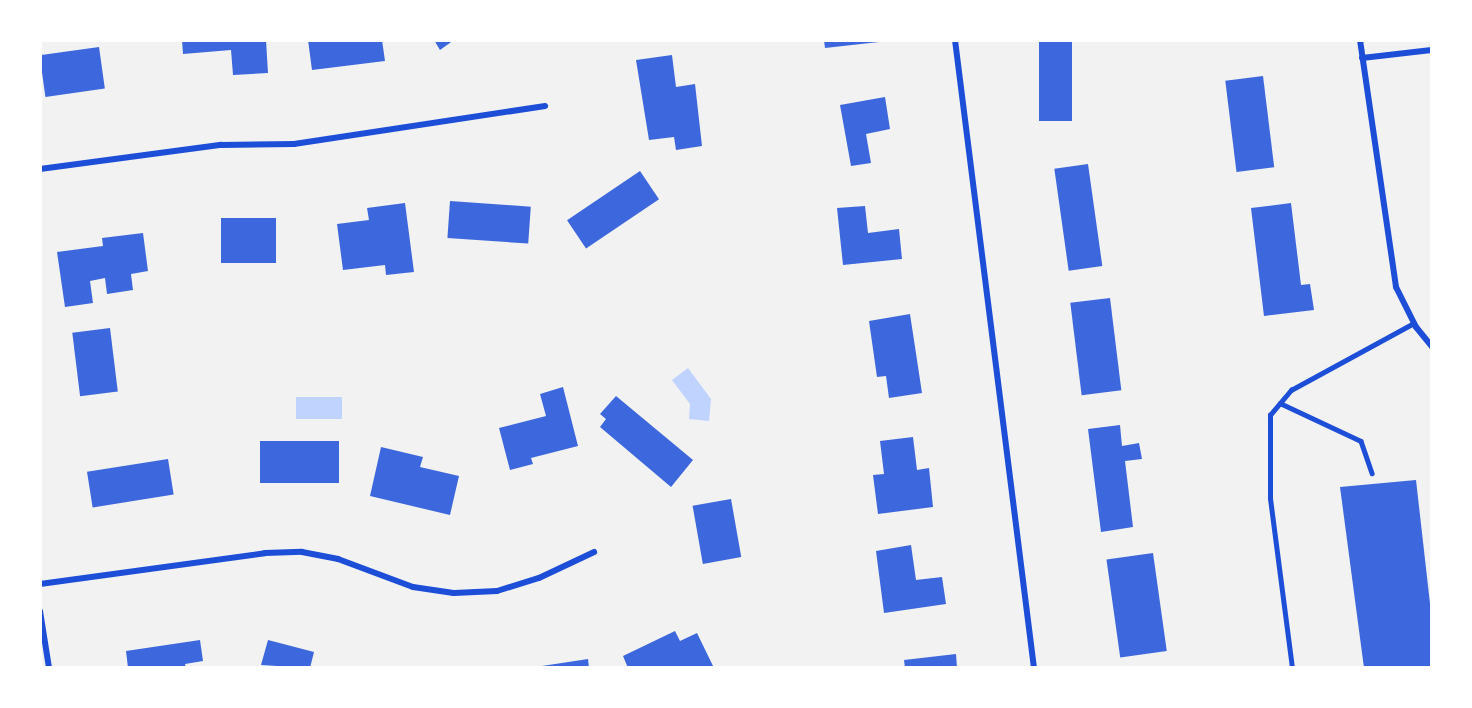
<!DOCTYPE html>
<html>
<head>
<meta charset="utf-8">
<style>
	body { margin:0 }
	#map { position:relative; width:1472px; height:708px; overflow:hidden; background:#f2f2f2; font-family:Cabin,sans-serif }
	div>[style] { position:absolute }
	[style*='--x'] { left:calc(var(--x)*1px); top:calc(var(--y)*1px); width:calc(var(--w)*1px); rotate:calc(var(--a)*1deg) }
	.water>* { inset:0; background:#bfd3fe; transform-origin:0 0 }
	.building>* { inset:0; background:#3d67dc; transform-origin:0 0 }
	.service>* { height:4.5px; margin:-2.25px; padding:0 2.25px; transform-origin:2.25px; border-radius:2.25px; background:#1d4ed8 }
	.minor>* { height:6px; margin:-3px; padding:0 3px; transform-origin:3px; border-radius:3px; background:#1d4ed8 }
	span { translate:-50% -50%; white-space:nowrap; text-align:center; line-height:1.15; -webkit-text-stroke:4.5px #fff; paint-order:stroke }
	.frame { position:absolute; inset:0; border:42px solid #fff; pointer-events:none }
</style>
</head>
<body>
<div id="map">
	<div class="water">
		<i style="clip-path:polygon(688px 368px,711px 399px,709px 421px,689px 419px,690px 404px,672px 380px)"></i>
		<i style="left:296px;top:397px;width:46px;height:22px"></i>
	</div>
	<div class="building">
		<i style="clip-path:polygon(182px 40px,266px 40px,268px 73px,233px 75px,231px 50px,183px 54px)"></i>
		<i style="clip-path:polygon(308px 40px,382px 40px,385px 61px,312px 70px)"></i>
		<i style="clip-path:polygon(434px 40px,454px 40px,440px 50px)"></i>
		<i style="clip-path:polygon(824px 40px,879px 40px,879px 42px,825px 48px)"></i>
		<i style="left:1039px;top:40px;width:33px;height:81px"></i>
		<i style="left:99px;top:47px;width:42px;height:60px;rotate:82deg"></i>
		<i style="clip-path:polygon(672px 55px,676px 87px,695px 84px,702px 146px,676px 150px,674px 137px,649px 140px,636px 60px)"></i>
		<i style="left:1263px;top:76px;width:92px;height:38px;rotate:83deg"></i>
		<i style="clip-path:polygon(885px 97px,890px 129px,866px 134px,871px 163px,851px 166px,840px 105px)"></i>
		<i style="left:1088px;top:164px;width:103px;height:34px;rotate:82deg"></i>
		<i style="left:640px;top:171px;width:34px;height:88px;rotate:56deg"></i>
		<i style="left:450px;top:201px;width:81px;height:37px;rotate:4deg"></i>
		<i style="clip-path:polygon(405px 203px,414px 272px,386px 275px,385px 265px,343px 270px,337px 224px,369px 220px,367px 208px)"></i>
		<i style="clip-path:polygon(1291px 203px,1301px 285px,1310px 284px,1314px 310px,1264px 316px,1251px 208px)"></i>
		<i style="clip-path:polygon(865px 206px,868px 233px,899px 229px,902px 259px,843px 265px,837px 208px)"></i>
		<i style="left:276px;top:218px;width:45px;height:55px;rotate:90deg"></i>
		<i style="clip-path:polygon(143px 233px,148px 271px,131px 274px,133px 290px,107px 294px,105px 278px,90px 281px,93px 303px,65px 307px,57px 252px,103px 246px,102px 238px)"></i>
		<i style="left:1110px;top:298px;width:93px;height:40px;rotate:83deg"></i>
		<i style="clip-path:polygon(910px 314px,922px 393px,889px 398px,886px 376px,877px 377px,869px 321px)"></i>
		<i style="left:110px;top:328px;width:64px;height:38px;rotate:83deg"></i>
		<i style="clip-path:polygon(563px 387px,578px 446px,531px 458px,533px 464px,510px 470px,499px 428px,546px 416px,540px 394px)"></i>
		<i style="clip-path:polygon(616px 396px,693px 460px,671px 487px,600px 427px,606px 419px,600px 414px)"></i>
		<i style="clip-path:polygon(1120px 425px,1122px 446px,1139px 443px,1142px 459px,1125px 461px,1133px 527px,1101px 532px,1088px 429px)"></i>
		<i style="clip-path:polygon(913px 437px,917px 470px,929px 468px,933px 507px,878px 514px,873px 475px,884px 474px,880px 441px)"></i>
		<i style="left:260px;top:441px;width:79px;height:42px"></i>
		<i style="clip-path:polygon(381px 447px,423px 457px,420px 467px,459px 476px,450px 515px,370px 496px)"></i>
		<i style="left:168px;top:459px;width:36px;height:82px;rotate:81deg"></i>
		<i style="clip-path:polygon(1416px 480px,1432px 621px,1432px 668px,1364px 668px,1340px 487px)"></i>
		<i style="left:731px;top:499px;width:59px;height:39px;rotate:80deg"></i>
		<i style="clip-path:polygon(911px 545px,916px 580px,942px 577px,946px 604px,884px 613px,876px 551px)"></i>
		<i style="left:1153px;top:553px;width:99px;height:47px;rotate:82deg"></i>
		<i style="clip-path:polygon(675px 631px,680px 641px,697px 633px,714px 668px,628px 668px,623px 656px)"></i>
		<i style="clip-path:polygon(200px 640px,203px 661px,185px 664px,186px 668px,128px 668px,126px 651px)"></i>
		<i style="clip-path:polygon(268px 640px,314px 652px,310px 668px,261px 665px)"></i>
		<i style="clip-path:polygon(956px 654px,957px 668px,905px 668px,904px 660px)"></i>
		<i style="clip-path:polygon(588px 659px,589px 668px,542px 668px,542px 666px)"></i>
	</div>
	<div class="service">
		<i style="--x:1280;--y:403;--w:89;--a:25.1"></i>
		<i style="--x:1361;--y:441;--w:34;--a:71"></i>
		<i style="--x:1292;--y:668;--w:171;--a:-97.4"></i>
		<i style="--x:1270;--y:498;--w:83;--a:-90"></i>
		<i style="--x:1270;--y:415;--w:33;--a:-50"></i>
		<i style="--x:1291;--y:390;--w:140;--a:-28.6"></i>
	</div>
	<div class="minor">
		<i style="--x:955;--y:40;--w:633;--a:82.83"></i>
		<i style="--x:1360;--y:40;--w:250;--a:81.7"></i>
		<i style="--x:1396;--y:287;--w:45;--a:63.4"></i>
		<i style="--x:1416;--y:327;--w:26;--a:51"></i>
		<i style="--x:1362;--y:58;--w:70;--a:-6.5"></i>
		<i style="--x:40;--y:169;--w:183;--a:-7.6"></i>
		<i style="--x:221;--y:145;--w:73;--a:-0.8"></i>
		<i style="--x:294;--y:144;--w:254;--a:-8.6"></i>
		<i style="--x:40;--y:584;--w:227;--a:-7.8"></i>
		<i style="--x:265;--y:553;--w:37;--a:-2"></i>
		<i style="--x:302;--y:552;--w:37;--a:11"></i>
		<i style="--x:338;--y:559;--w:80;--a:20.5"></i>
		<i style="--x:413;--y:587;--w:41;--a:8.3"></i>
		<i style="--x:454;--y:593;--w:43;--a:-2.7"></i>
		<i style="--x:497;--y:591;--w:44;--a:-17.2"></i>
		<i style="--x:539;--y:578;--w:61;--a:-25.3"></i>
		<i style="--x:40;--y:611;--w:58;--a:81"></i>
	</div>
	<div class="frame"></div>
</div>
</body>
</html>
